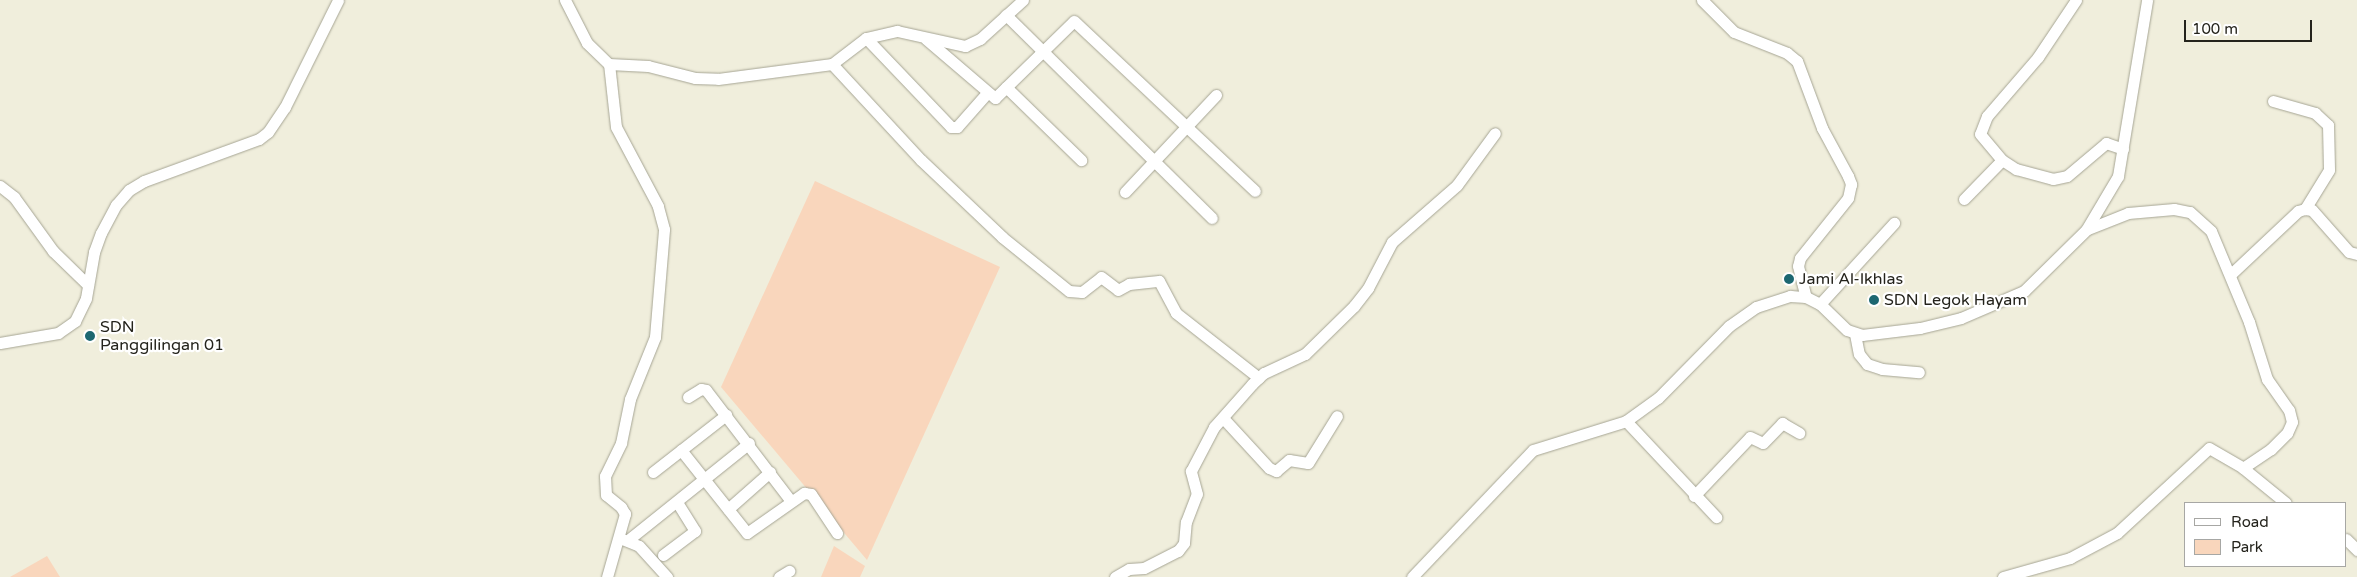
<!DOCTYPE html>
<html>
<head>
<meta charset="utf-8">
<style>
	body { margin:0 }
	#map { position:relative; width:2357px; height:577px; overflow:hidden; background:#f0eedc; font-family:"Varela Round",sans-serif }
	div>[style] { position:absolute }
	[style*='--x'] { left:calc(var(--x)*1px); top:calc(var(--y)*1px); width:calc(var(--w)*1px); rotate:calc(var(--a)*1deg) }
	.green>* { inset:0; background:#f9d6bc }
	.roads { filter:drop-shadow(0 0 1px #a6a594) drop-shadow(0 0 1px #a6a594) }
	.minor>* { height:11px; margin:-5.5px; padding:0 5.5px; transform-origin:5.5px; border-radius:5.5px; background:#fff }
	.dots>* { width:14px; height:14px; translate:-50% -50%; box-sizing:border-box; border:2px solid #fff; border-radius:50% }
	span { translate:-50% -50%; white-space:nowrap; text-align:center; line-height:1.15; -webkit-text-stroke:4.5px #fff; paint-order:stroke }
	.poi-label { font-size:16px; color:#24231c }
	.left { translate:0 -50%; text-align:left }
	.legend { position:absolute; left:2184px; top:502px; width:162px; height:65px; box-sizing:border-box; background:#fff; border:1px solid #a7a7a4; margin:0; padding:6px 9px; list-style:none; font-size:15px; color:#24231c }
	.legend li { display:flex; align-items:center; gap:10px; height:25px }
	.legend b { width:25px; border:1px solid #a7a7a4 }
	.scale { position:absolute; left:2184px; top:20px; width:128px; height:22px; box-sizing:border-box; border:2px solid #24231c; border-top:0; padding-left:6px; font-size:15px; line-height:18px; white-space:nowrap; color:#24231c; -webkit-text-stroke:4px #fff; paint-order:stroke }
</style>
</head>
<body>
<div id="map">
	<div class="green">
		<i style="clip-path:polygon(815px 181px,1000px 267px,867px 560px,721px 387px)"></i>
		<i style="clip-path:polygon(834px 546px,865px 566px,860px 577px,821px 577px)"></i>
		<i style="clip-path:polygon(47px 556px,60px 577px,10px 577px)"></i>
	</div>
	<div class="roads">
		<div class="minor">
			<i style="--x:565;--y:0;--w:48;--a:62.9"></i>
			<i style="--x:587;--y:43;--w:30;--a:44"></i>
			<i style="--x:609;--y:64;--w:39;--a:3"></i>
			<i style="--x:648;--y:66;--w:49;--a:14.3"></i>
			<i style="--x:695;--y:78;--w:23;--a:2"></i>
			<i style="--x:718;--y:79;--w:115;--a:-7.5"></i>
			<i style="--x:832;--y:64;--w:43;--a:-37.4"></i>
			<i style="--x:866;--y:38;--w:32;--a:-13"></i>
			<i style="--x:897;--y:31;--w:70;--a:12.4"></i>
			<i style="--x:965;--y:46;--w:17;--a:-25"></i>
			<i style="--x:980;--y:39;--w:58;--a:-42.2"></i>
			<i style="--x:1702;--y:0;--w:45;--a:45"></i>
			<i style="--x:1734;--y:32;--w:57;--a:21.6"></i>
			<i style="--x:1787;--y:53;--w:13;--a:39"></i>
			<i style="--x:1797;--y:61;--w:72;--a:69.5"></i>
			<i style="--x:1822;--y:128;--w:55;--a:61.6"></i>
			<i style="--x:1848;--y:176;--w:9;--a:69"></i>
			<i style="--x:1851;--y:184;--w:14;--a:102"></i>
			<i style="--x:1848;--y:198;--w:77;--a:128.7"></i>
			<i style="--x:1800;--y:258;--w:8;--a:104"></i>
			<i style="--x:1798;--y:266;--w:32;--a:76"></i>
			<i style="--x:2076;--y:0;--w:69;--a:123.7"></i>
			<i style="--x:2038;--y:57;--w:78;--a:130.8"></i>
			<i style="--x:1987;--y:116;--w:19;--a:111"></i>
			<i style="--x:1980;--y:134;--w:34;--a:50"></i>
			<i style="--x:2002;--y:160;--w:17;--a:33"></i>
			<i style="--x:2016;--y:169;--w:38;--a:15"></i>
			<i style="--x:2053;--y:179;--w:14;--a:-12"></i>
			<i style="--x:2067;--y:176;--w:51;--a:-40.2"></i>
			<i style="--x:2106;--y:143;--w:18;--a:19"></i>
			<i style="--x:1006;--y:15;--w:289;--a:44.6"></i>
			<i style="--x:866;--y:38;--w:123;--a:46.3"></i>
			<i style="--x:951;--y:127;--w:6;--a:0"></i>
			<i style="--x:957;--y:127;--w:45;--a:-48.6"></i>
			<i style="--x:926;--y:39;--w:91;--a:40.5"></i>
			<i style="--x:995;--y:98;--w:110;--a:-44.3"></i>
			<i style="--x:1074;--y:21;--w:248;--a:43.2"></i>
			<i style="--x:832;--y:64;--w:131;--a:47.2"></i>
			<i style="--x:921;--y:160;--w:112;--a:43.5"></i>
			<i style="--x:1002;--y:237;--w:86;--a:38.9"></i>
			<i style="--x:1069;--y:291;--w:13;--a:4"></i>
			<i style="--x:1082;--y:292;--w:24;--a:-38"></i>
			<i style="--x:1101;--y:277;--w:21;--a:37"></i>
			<i style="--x:1118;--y:290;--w:13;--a:-29"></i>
			<i style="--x:1129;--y:284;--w:30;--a:-6"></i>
			<i style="--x:1159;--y:281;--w:36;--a:62"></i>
			<i style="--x:1176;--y:313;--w:105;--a:38.1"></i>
			<i style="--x:1006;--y:87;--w:105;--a:44.2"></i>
			<i style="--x:2273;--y:101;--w:44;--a:15.9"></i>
			<i style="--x:2315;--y:113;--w:18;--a:43"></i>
			<i style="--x:2328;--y:125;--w:45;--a:88.7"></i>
			<i style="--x:2329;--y:170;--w:46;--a:121.6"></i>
			<i style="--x:0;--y:186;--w:18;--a:38"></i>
			<i style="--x:14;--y:197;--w:67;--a:54.2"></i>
			<i style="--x:53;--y:251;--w:49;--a:44.2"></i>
			<i style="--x:1125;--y:192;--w:133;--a:-46.8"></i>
			<i style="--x:1964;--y:199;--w:54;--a:-45.7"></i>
			<i style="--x:2088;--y:229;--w:43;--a:-21.8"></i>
			<i style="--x:2128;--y:213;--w:46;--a:-5"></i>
			<i style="--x:2174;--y:209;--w:16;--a:11"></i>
			<i style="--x:2190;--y:212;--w:28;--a:42"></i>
			<i style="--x:2211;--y:231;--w:99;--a:67.3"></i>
			<i style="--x:2249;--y:322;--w:60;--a:72.5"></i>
			<i style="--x:2267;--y:379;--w:38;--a:55"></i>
			<i style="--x:2289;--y:410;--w:12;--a:76"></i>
			<i style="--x:2292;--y:422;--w:12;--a:114"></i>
			<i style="--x:2287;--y:433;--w:23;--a:135"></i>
			<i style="--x:2271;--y:449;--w:34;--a:146"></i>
			<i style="--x:2231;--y:274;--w:92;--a:-43.2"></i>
			<i style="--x:2298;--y:211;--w:7;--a:-16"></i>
			<i style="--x:2305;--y:209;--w:7;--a:8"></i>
			<i style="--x:2312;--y:210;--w:56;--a:48.6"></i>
			<i style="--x:2349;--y:252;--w:8;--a:14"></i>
			<i style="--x:1820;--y:304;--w:110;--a:-47.6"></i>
			<i style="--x:1855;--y:334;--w:20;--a:79"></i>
			<i style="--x:1859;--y:354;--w:13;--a:51"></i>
			<i style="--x:1867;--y:364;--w:16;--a:18"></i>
			<i style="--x:1882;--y:369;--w:37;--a:5"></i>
			<i style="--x:0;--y:343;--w:59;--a:-9.8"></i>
			<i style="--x:58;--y:333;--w:21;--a:-35"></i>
			<i style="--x:75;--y:321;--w:25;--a:-64"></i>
			<i style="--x:86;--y:298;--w:47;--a:-80.1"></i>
			<i style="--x:94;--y:252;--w:20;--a:-70"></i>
			<i style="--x:101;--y:233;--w:32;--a:-62"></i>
			<i style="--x:116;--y:205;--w:20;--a:-49"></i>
			<i style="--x:129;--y:190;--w:17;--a:-31"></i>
			<i style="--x:144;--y:181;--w:122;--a:-20.1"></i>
			<i style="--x:259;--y:139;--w:11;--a:-38"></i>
			<i style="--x:268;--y:132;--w:30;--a:-56"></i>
			<i style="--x:285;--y:107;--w:119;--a:-63.6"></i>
			<i style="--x:688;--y:397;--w:15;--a:-32"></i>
			<i style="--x:701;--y:389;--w:5;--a:11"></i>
			<i style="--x:706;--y:390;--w:140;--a:52.6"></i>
			<i style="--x:1223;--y:418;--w:68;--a:47.4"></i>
			<i style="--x:1269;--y:468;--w:8;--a:23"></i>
			<i style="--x:1276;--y:471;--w:17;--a:-40"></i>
			<i style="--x:1289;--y:460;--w:19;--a:9"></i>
			<i style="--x:1308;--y:463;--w:55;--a:-58.3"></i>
			<i style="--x:1626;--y:421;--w:132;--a:46.8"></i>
			<i style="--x:681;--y:450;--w:106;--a:51.5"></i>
			<i style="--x:747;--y:533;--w:70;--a:-35.1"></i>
			<i style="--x:804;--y:493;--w:7;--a:8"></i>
			<i style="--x:811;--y:494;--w:47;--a:56.3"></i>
			<i style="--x:653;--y:472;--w:93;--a:-38"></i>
			<i style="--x:1694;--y:496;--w:81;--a:-46.5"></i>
			<i style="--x:1750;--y:437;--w:14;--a:25"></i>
			<i style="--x:1763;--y:443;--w:28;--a:-46"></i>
			<i style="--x:1782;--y:423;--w:20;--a:30"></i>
			<i style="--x:728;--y:509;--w:56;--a:-41.4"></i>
			<i style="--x:622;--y:539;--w:18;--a:22"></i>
			<i style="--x:639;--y:546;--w:42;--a:47.9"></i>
			<i style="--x:2346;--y:539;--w:16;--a:45"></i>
			<i style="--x:628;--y:540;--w:155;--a:-38.7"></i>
			<i style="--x:663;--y:555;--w:40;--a:-37"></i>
			<i style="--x:695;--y:531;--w:34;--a:-122"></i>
			<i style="--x:607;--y:577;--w:66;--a:-74.1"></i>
			<i style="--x:625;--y:514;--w:8;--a:-120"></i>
			<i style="--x:621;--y:507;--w:19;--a:-141"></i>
			<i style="--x:606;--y:495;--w:19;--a:-93"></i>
			<i style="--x:605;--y:476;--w:37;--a:-64"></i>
			<i style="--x:621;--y:443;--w:45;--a:-78.4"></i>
			<i style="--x:630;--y:399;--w:67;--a:-68"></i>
			<i style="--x:655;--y:337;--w:108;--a:-85.2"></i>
			<i style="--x:664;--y:229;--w:24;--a:-105"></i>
			<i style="--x:658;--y:206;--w:89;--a:-118"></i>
			<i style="--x:616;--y:127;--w:63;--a:-96.3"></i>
			<i style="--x:779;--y:577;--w:12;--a:-31"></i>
			<i style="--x:1115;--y:577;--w:16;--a:-30"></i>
			<i style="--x:1129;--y:569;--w:15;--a:-4"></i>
			<i style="--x:1144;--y:568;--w:38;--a:-27"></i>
			<i style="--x:1178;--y:551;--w:10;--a:-53"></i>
			<i style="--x:1184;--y:543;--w:21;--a:-85"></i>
			<i style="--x:1186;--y:522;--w:30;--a:-69"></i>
			<i style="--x:1197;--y:494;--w:24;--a:-105"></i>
			<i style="--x:1191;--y:471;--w:50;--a:-62.4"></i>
			<i style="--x:1214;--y:427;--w:57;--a:-48.5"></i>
			<i style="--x:1252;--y:384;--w:16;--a:-43"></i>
			<i style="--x:1264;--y:373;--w:45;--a:-24.9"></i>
			<i style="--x:1305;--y:354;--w:69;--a:-44.4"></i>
			<i style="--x:1354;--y:306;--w:23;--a:-52"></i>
			<i style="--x:1368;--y:288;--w:52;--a:-62.4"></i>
			<i style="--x:1392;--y:242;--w:86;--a:-41.2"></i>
			<i style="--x:1457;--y:185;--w:64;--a:-53.8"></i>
			<i style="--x:1412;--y:577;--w:175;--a:-46.4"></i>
			<i style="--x:1533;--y:450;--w:97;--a:-17.3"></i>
			<i style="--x:1626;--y:421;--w:39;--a:-36"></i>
			<i style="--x:1658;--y:398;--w:101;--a:-45.4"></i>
			<i style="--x:1729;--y:326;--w:33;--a:-35"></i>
			<i style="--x:1756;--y:307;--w:36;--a:-18"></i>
			<i style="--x:1790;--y:296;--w:16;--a:4"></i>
			<i style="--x:1806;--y:297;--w:16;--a:27"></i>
			<i style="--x:1820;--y:304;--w:37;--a:44"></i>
			<i style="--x:1847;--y:330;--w:16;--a:18"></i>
			<i style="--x:1862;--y:335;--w:58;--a:-6.9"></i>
			<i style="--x:1920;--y:328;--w:42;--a:-13.7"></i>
			<i style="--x:1961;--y:318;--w:69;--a:-23.2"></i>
			<i style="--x:2024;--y:291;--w:87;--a:-44.5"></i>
			<i style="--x:2086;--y:230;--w:63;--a:-59.3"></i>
			<i style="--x:2118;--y:176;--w:178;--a:-80.6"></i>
			<i style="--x:2003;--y:577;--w:70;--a:-15.8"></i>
			<i style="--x:2070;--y:558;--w:53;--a:-28"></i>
			<i style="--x:2117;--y:533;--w:125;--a:-42.7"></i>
			<i style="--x:2209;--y:448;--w:39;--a:30"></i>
			<i style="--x:2243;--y:468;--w:55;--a:39.1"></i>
		</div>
	</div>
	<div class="dots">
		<i style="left:1789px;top:279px;background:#1c6771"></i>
		<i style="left:1874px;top:300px;background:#1c6771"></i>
		<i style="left:90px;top:336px;background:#1c6771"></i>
	</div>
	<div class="poi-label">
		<span class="left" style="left:1799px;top:279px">Jami Al-Ikhlas</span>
		<span class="left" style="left:1884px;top:300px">SDN Legok Hayam</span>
		<span class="left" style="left:100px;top:336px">SDN<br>Panggilingan 01</span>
	</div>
	<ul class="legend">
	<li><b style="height:6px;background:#fff"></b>Road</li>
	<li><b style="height:14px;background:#f9d6bc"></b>Park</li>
	</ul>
	<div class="scale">100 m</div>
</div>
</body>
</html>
